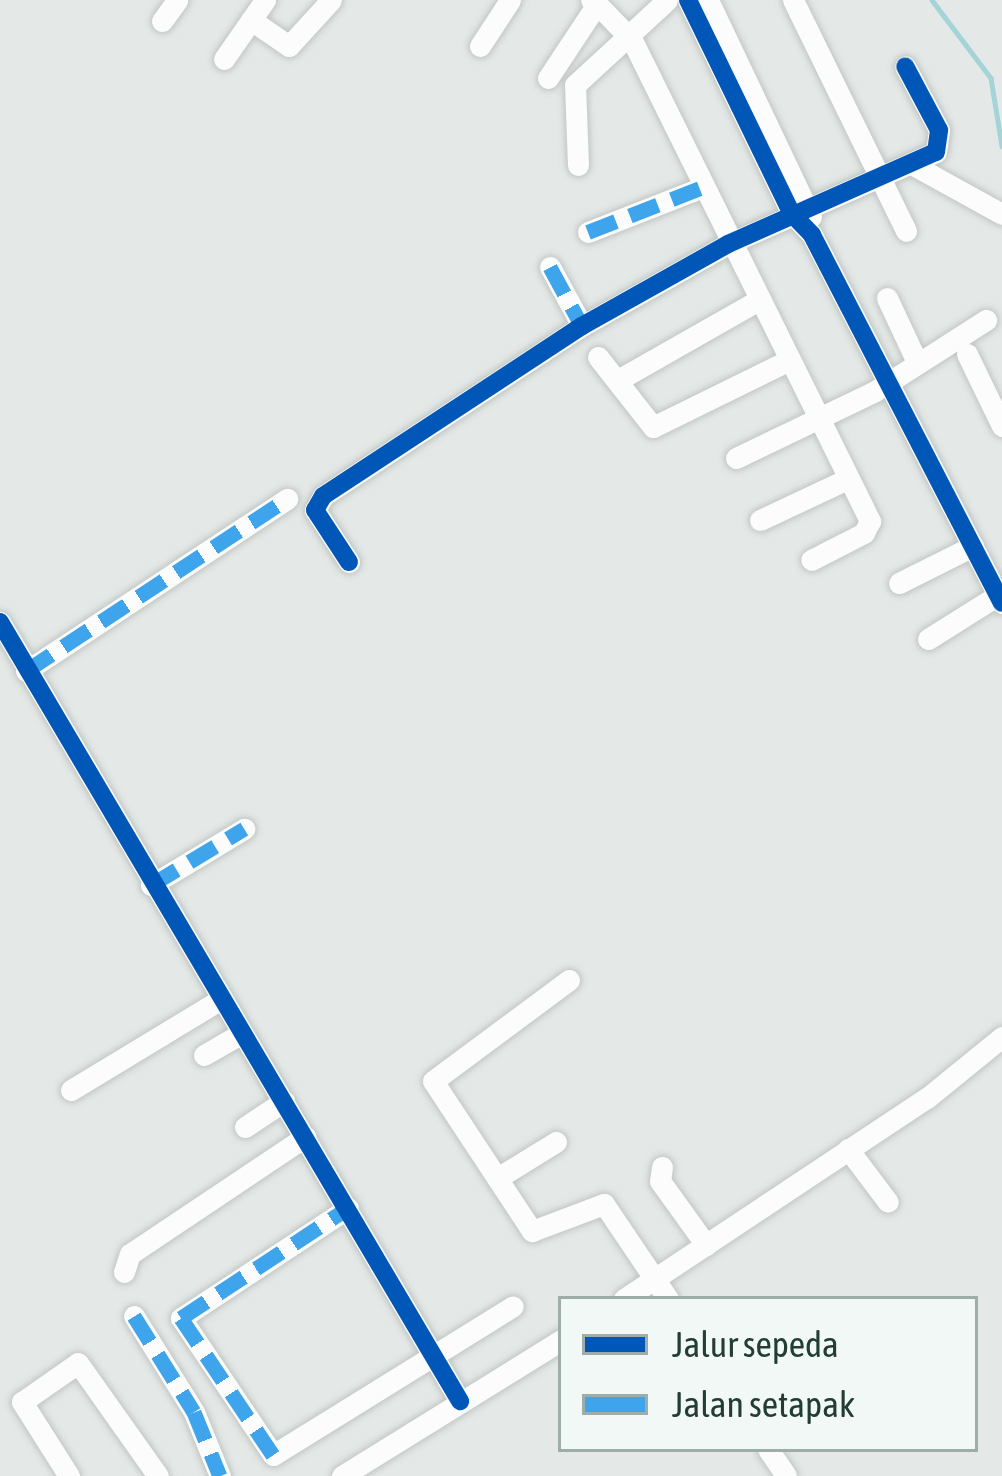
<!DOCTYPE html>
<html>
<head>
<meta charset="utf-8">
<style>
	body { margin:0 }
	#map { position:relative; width:1002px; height:1476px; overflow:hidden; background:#e4e9e7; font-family:"Asap Condensed",sans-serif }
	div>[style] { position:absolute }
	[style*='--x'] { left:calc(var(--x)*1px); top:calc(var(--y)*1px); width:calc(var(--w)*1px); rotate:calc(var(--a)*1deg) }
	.stream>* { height:4.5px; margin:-2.25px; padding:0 2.25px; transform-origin:2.25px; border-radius:2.25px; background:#a4d3d8 }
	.roads { filter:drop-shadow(0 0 3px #c1c6c4) drop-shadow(0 0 3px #c1c6c4) }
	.minor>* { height:21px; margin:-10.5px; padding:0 10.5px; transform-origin:10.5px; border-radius:10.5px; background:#fbfcfb }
	.quiet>* { height:15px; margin-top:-7.5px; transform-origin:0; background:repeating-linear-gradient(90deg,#3ea4eb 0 30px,transparent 0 45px) }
	.cycleway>* { height:18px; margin:-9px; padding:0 9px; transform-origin:9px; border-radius:9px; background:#0057b8 }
	span { translate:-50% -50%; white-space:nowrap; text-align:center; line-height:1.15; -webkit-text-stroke:9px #f2f8f5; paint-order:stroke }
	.legend { position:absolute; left:558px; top:1296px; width:420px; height:156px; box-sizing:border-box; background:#f2f8f5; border:3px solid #9fada8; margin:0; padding:15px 21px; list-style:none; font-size:36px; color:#223d34 }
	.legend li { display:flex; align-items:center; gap:24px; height:60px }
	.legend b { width:60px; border:3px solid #9fada8 }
</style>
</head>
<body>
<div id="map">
	<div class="stream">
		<i style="--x:932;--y:0;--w:98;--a:52.9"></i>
		<i style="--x:991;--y:78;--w:69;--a:80.8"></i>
	</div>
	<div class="roads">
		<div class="minor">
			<i style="--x:688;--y:0;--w:238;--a:64.1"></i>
			<i style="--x:792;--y:214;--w:29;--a:46"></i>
			<i style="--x:812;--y:235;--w:414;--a:62.7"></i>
			<i style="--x:708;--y:0;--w:240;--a:64.6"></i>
			<i style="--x:793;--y:0;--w:257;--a:63.9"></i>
			<i style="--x:597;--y:4;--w:50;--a:45.8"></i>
			<i style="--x:632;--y:40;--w:537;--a:63.67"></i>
			<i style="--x:870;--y:521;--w:13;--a:117"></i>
			<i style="--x:864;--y:533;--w:59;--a:153"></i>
			<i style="--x:251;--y:20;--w:46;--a:34.4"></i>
			<i style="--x:289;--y:46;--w:62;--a:-47.6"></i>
			<i style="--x:162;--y:21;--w:26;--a:-54"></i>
			<i style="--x:480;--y:46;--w:55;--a:-56.9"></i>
			<i style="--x:224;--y:59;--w:72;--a:-55.2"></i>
			<i style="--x:548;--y:78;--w:89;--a:-56.5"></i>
			<i style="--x:597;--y:4;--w:7;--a:-146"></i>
			<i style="--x:578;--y:165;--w:80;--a:-92.1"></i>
			<i style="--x:575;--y:85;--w:125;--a:-42.7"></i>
			<i style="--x:915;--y:166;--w:99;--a:28.9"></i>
			<i style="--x:588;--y:232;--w:120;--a:-21.4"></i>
			<i style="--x:550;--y:267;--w:67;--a:61.5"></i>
			<i style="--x:887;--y:298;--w:71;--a:64.9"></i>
			<i style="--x:967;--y:354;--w:80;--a:64.1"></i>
			<i style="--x:598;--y:357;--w:89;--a:51.8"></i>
			<i style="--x:653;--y:427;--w:149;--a:-26.2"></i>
			<i style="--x:618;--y:380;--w:160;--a:-29.6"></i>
			<i style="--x:736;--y:458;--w:154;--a:-25.7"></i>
			<i style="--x:875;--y:391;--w:132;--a:-32.6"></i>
			<i style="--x:760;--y:520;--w:96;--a:-25.2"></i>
			<i style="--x:349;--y:562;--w:62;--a:-123.2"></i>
			<i style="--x:315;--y:510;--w:16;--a:-60"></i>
			<i style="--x:323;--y:496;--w:310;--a:-33.3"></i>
			<i style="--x:582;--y:326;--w:167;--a:-29.3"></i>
			<i style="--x:728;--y:244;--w:227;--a:-23.9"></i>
			<i style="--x:936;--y:152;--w:22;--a:-82"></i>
			<i style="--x:939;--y:130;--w:72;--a:-118"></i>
			<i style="--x:899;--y:583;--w:83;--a:-26.6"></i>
			<i style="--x:0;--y:622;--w:905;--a:59.44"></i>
			<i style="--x:928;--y:639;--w:83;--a:-32.2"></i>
			<i style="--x:26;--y:671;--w:313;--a:-33.4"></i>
			<i style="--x:151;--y:885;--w:109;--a:-31.1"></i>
			<i style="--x:569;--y:980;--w:169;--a:143.4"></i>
			<i style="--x:433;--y:1081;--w:180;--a:56.6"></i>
			<i style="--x:532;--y:1231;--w:77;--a:-20.6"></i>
			<i style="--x:604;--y:1204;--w:115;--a:56"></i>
			<i style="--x:204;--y:1055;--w:44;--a:-30.1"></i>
			<i style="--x:71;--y:1090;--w:175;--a:-31.2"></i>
			<i style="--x:245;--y:1127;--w:47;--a:-33.7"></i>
			<i style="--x:848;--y:1149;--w:66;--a:53"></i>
			<i style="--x:662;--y:1167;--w:14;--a:98"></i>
			<i style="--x:660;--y:1181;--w:79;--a:54.3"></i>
			<i style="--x:499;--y:1177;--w:67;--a:-31.6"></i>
			<i style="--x:348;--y:1208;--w:200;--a:146.6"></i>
			<i style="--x:181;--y:1318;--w:165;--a:56.1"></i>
			<i style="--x:273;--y:1455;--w:282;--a:-31.8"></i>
			<i style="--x:124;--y:1272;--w:19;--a:-72"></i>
			<i style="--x:130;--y:1254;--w:211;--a:-33.8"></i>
			<i style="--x:624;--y:1299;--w:364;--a:-33.6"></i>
			<i style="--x:927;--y:1098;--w:97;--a:-39.1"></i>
			<i style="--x:134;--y:1316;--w:113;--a:58"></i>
			<i style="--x:194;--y:1412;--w:69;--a:67.9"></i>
			<i style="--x:768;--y:1449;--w:32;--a:56"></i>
			<i style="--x:69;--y:1476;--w:88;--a:-122.4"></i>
			<i style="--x:22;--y:1402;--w:68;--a:-34.9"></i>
			<i style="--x:78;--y:1363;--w:138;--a:54.7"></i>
			<i style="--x:342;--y:1476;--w:258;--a:-31.8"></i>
		</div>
	</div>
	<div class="quiet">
		<i style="--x:588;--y:232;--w:120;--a:-21.4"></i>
		<i style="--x:550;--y:267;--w:67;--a:61.5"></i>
		<i style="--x:582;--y:326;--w:11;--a:146"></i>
		<i style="--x:26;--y:671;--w:313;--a:-33.4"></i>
		<i style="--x:151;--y:885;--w:109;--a:-31.1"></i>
		<i style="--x:134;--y:1316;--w:113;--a:58"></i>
		<i style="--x:194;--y:1412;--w:69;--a:67.9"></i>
		<i style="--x:273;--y:1455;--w:165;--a:-123.9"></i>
		<i style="--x:181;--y:1318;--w:200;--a:-33.4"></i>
	</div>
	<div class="cycleway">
		<i style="--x:688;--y:0;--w:238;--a:64.1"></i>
		<i style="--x:792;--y:214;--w:29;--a:46"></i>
		<i style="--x:812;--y:235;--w:414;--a:62.7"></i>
		<i style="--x:349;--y:562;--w:62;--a:-123.2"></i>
		<i style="--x:315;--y:510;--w:16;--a:-60"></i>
		<i style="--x:323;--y:496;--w:310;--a:-33.3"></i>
		<i style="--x:582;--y:326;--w:167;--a:-29.3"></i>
		<i style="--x:728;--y:244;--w:227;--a:-23.9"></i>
		<i style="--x:936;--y:152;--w:22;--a:-82"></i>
		<i style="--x:939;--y:130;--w:72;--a:-118"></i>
		<i style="--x:0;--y:622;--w:905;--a:59.44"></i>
	</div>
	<ul class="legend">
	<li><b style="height:15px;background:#0057b8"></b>Jalur sepeda</li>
	<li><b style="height:15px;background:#3ea4eb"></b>Jalan setapak</li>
	</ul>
</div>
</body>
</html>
